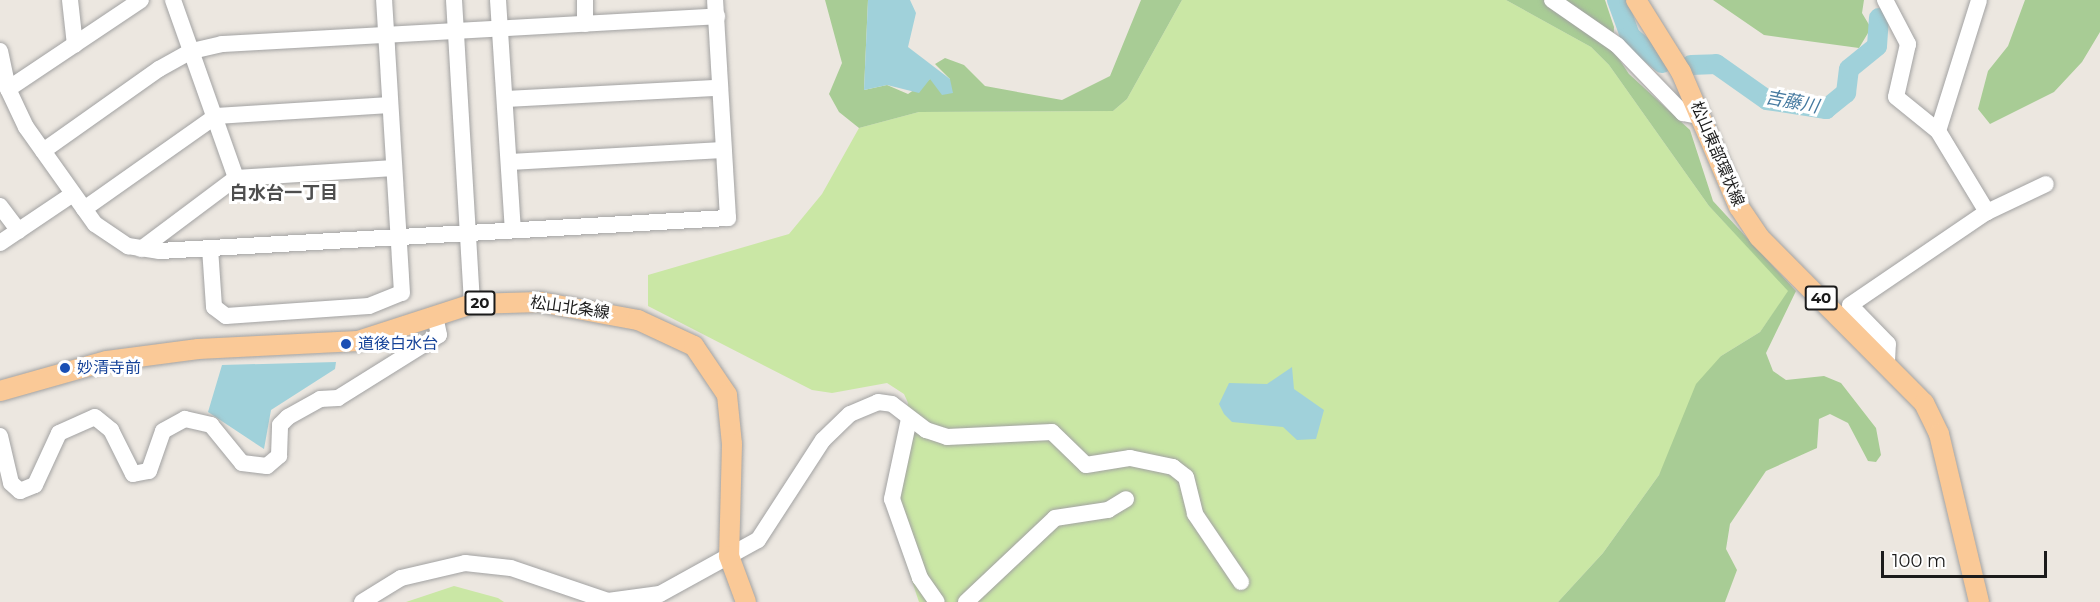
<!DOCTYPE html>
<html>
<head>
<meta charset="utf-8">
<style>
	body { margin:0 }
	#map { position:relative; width:2100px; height:602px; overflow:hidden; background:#ece7e0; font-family:Montserrat,"Noto Sans JP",sans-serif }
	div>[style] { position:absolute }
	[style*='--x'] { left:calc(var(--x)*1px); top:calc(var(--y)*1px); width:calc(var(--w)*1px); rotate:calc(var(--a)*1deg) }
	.grass>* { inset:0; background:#cae7a5 }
	.forest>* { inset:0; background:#a8cc95 }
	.water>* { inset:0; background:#a0d1da }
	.river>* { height:20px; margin:-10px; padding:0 10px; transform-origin:10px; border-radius:10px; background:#a0d1da }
	.roads { filter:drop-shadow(0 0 2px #a2a2a2) drop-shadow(0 0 2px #a2a2a2) }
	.minor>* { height:16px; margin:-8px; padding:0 8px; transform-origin:8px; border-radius:8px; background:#fff }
	.major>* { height:20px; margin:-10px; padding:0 10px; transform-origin:10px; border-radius:10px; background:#fac997 }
	.dots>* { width:16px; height:16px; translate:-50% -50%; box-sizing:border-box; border:3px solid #fff; border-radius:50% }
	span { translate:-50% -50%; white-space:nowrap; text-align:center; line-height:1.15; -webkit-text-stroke:6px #fff; paint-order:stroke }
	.shield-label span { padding:2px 4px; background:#fff; border:2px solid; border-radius:4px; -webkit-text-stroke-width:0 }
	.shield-label { font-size:15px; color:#1b1b1b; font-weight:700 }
	.street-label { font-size:16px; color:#1b1b1b }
	.transit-label { font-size:16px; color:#164399 }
	.left { translate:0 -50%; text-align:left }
	.water-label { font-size:18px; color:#467aa0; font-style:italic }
	.neighbourhood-label { font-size:18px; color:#4e4e4e; font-weight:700 }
	.scale { position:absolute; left:1881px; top:551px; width:166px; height:27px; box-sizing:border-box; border:3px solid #1b1b1b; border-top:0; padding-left:8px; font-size:18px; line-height:21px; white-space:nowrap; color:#1b1b1b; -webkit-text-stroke:4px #fff; paint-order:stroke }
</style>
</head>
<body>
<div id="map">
	<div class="grass">
		<i style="clip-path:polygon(1182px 0,1506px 0,1591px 47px,1609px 65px,1709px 206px,1789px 291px,1760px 332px,1721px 356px,1659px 475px,1603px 553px,1558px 602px,919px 602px,885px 500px,908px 403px,904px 394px,887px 383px,832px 393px,812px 390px,648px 306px,648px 275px,789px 234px,822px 194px,859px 128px,919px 112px,1113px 111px,1127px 99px)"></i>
		<i style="clip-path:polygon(454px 586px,498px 598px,504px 602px,406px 602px)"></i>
	</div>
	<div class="forest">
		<i style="clip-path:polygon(825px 0,868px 0,864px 90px,887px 85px,908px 94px,930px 79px,950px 79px,935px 64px,945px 58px,964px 65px,985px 86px,1062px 100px,1110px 76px,1141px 0,1182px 0,1127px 99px,1113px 111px,919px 112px,859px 128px,839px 112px,829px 94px,842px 63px)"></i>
		<i style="clip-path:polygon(1506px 0,1605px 0,1614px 27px,1613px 50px,1629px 74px,1690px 130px,1713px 201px,1796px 291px,1766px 353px,1773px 371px,1786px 380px,1824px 376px,1841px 383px,1876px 428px,1881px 455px,1876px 462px,1868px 461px,1848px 423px,1830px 414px,1819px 419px,1817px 448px,1766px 471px,1730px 524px,1726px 549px,1737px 570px,1725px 602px,1558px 602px,1603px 553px,1659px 475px,1696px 384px,1721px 356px,1760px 332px,1788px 291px,1709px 206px,1609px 65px,1591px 47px)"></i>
		<i style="clip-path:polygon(1713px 0,1864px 0,1862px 13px,1871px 28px,1859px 48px,1764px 35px)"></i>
		<i style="clip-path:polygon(2025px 0,2100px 0,2100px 32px,2082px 62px,2054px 92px,1990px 124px,1978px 109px,1988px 71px,2008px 46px)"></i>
	</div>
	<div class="water">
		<i style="clip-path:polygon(868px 0,910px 0,916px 13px,908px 47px,950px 79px,953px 93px,942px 95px,930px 79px,919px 93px,887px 85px,864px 90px)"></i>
		<i style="clip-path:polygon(336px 362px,335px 369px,271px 410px,264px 449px,208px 412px,222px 365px)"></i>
		<i style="clip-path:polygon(1292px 367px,1294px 389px,1324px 410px,1316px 439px,1297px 440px,1283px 427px,1232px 422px,1224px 414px,1219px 404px,1229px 383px,1267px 384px)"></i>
	</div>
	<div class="river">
		<i style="--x:1617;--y:0;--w:38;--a:70"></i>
		<i style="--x:1630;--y:36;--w:42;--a:40.2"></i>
		<i style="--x:1691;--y:65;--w:25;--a:-2"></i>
		<i style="--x:1716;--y:64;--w:62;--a:35.2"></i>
		<i style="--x:1767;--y:100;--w:60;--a:8.7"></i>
		<i style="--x:1826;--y:109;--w:26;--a:-39"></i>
		<i style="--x:1846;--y:93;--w:24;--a:-83"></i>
		<i style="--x:1849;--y:69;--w:36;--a:-39"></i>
		<i style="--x:1877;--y:46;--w:28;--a:-86"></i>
	</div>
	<div class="roads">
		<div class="minor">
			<i style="--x:70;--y:0;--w:45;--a:83.7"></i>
			<i style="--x:173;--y:0;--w:189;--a:70.5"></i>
			<i style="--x:454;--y:0;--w:305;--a:86.6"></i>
			<i style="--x:498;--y:0;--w:230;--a:86.3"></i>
			<i style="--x:585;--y:0;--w:24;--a:90"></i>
			<i style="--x:1552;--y:0;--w:79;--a:34.7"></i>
			<i style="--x:1617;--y:45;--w:95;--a:45.9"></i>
			<i style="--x:1683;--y:113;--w:20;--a:11"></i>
			<i style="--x:1885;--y:0;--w:50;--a:62.4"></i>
			<i style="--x:1908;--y:44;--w:54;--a:102.8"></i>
			<i style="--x:1896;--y:97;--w:54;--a:39"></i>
			<i style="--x:1938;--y:131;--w:95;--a:58.8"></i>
			<i style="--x:0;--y:51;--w:39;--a:78"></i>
			<i style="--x:8;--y:89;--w:42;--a:64.7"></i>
			<i style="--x:26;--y:127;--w:119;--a:54.6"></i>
			<i style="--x:95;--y:224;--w:40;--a:34"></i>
			<i style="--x:128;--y:246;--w:32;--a:9"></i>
			<i style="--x:160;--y:251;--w:569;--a:-3.33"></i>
			<i style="--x:728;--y:218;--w:218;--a:-93.4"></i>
			<i style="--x:8;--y:89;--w:160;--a:-33.8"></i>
			<i style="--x:506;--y:99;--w:213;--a:-3"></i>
			<i style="--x:1938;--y:131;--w:137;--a:-72.6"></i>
			<i style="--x:43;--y:151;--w:142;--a:-35.3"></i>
			<i style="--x:159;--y:69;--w:38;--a:-29"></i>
			<i style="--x:192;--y:51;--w:31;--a:-13"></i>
			<i style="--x:222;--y:44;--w:496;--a:-3.2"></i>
			<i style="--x:510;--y:162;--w:213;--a:-3.2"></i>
			<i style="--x:0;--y:206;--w:31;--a:53"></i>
			<i style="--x:84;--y:209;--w:161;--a:-35.2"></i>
			<i style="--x:216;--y:116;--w:174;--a:-3.6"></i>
			<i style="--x:0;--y:243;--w:88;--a:-33.9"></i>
			<i style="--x:210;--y:248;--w:59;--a:86.1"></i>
			<i style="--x:214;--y:307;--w:15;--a:37"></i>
			<i style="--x:226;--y:316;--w:143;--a:-4"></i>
			<i style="--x:369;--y:306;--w:35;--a:-22"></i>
			<i style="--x:402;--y:293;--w:294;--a:-93.5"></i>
			<i style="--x:141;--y:249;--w:119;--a:-36.8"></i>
			<i style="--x:236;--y:178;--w:158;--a:-3.6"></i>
			<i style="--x:1887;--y:361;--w:17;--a:-87"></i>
			<i style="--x:1888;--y:344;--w:54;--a:-134.3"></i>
			<i style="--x:1850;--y:305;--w:166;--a:-34.2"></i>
			<i style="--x:1987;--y:212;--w:65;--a:-25.4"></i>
			<i style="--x:909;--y:419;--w:82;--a:102"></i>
			<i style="--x:892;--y:499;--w:84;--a:70.5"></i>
			<i style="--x:920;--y:578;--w:29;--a:55"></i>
			<i style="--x:0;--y:436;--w:48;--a:76.8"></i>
			<i style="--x:11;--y:483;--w:12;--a:42"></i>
			<i style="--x:20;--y:491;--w:16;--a:-22"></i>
			<i style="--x:35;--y:485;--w:57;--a:-65.2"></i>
			<i style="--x:59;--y:433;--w:39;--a:-24"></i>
			<i style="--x:95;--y:417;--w:21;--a:39"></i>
			<i style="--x:111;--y:430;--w:49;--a:63.4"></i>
			<i style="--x:133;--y:474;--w:16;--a:-11"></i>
			<i style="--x:149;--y:471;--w:42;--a:-70.7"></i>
			<i style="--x:163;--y:431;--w:25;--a:-29"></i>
			<i style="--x:185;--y:419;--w:27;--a:13"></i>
			<i style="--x:211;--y:425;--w:49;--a:50.8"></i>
			<i style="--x:242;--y:463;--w:25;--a:7"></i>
			<i style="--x:267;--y:466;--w:16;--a:-40"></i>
			<i style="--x:279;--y:456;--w:31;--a:-88"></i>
			<i style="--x:280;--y:425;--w:11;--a:-45"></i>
			<i style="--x:288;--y:417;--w:37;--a:-29"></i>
			<i style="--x:320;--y:399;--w:18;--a:-3"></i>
			<i style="--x:338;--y:398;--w:119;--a:-32"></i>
			<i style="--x:439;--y:335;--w:19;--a:-102"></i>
			<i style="--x:362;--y:602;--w:46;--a:-31.6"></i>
			<i style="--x:401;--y:578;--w:66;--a:-13.2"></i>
			<i style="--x:465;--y:563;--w:46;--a:6.2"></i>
			<i style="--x:511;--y:568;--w:102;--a:18.8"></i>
			<i style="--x:608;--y:601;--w:52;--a:-7.7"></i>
			<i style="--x:660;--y:594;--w:112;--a:-28.9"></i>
			<i style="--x:758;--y:540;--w:119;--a:-57"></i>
			<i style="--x:823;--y:440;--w:37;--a:-44"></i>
			<i style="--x:850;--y:414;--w:30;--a:-23"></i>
			<i style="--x:878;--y:402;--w:14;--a:8"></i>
			<i style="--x:892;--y:404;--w:43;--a:37.4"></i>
			<i style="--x:926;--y:430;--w:22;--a:18"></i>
			<i style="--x:947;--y:437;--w:105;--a:-2.7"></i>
			<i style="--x:1052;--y:432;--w:47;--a:44.1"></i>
			<i style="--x:1086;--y:465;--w:45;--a:-9"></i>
			<i style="--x:1130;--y:458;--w:44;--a:11.8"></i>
			<i style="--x:1173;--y:467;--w:16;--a:38"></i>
			<i style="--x:1186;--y:477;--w:38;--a:76"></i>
			<i style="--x:1195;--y:514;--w:82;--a:55.9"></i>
			<i style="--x:966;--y:602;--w:122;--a:-43.3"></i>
			<i style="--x:1055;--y:518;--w:54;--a:-8.6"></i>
			<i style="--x:1108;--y:510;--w:21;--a:-31"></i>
		</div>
		<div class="major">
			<i style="--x:1636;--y:0;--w:85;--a:58"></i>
			<i style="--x:1681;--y:72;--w:147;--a:66.8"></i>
			<i style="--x:1739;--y:207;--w:36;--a:56"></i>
			<i style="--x:1759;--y:237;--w:234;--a:45.2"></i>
			<i style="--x:1924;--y:403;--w:34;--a:64"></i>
			<i style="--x:1939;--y:434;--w:173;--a:76.6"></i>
			<i style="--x:0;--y:391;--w:111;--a:-15.7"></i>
			<i style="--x:107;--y:361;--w:92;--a:-7.5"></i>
			<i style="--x:198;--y:349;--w:160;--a:-2.9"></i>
			<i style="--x:358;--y:341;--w:120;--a:-18"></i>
			<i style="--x:472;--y:304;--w:68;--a:-1.7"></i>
			<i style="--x:540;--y:302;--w:100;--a:10.4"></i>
			<i style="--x:638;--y:320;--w:62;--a:24.9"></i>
			<i style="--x:694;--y:346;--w:59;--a:56"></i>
			<i style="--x:727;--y:395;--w:49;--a:84.2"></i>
			<i style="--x:732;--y:444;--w:112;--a:91.5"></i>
			<i style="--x:729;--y:556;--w:49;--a:69.7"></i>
		</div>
	</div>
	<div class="dots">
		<i style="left:346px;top:344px;background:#1a4fb4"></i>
		<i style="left:65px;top:368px;background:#1a4fb4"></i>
	</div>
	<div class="shield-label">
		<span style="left:1821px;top:298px">40</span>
		<span style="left:480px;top:303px">20</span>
	</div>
	<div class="street-label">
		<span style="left:1717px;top:154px;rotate:67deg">松山東部環状線</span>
		<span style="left:570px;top:308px;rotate:8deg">松山北条線</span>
	</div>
	<div class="transit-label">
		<span class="left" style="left:358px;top:344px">道後白水台</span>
		<span class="left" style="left:77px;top:368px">妙清寺前</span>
	</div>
	<div class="water-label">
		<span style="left:1792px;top:102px;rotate:11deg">吉藤川</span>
	</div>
	<div class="neighbourhood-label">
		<span style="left:284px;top:193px">白水台一丁目</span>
	</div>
	<div class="scale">100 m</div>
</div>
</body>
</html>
